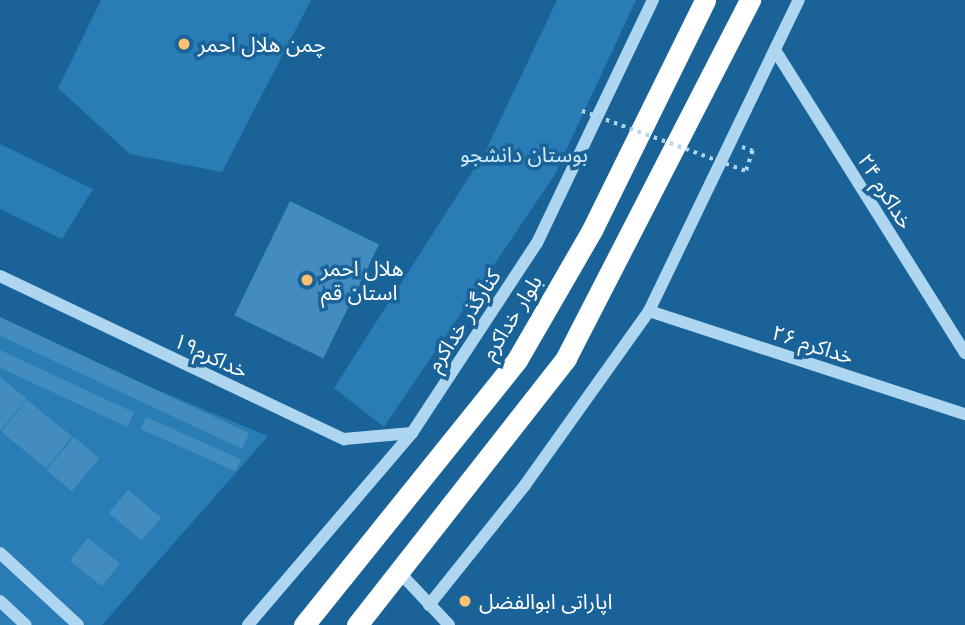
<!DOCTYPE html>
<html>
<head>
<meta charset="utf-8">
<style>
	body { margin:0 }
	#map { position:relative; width:965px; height:625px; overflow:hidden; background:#196399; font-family:"Open Sans","Noto Sans Arabic",sans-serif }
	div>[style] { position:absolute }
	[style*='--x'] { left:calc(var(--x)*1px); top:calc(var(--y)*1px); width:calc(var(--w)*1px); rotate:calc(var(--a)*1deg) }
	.green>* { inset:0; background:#297cb5 }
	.building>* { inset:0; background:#428cc0; transform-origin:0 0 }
	.path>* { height:3.5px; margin-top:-1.75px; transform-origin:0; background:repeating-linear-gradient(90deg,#aed6f1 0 3.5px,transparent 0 8.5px) }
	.minor>* { height:12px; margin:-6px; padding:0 6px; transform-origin:6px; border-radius:6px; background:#aed6f1 }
	.highway>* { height:21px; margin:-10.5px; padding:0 10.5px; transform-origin:10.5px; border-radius:10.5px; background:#fff }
	.path-bridge>* { height:3.5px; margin-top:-1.75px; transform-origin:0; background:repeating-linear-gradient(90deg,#aed6f1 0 3.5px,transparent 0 8.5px) }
	.dots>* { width:19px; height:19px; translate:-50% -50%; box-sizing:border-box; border:4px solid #196399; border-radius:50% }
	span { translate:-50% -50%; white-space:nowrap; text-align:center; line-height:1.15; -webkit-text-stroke:7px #196399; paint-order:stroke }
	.poi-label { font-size:21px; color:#fff }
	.left { translate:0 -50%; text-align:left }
	.park-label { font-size:21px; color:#d5ecfc }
	.street-label { font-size:21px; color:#fff }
</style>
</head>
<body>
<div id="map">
	<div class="green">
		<i style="clip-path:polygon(101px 0,311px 0,222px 172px,130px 154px,58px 88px)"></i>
		<i style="clip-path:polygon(557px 0,636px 0,554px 176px,384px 427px,334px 388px,485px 152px)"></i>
		<i style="clip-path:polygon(0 144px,93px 189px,62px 239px,0 209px)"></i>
		<i style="clip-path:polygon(0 325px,268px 436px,102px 625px,0 625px)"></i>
	</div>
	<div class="building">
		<i style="left:290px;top:201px;width:99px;height:127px;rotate:26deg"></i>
		<i style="left:0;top:317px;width:275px;height:17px;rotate:25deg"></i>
		<i style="left:0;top:350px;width:148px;height:16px;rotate:25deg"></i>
		<i style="clip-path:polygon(0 377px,27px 399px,0 431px)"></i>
		<i style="left:27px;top:400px;width:58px;height:41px;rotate:39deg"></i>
		<i style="left:146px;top:417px;width:104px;height:13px;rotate:24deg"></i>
		<i style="left:74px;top:437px;width:33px;height:43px;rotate:40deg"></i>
		<i style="left:128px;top:490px;width:43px;height:30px;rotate:40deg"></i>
		<i style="left:88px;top:538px;width:41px;height:29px;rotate:39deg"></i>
	</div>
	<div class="path">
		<i style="--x:742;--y:147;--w:12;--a:20"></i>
		<i style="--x:753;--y:151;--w:21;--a:109"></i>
	</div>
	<div class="minor">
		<i style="--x:775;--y:50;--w:358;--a:57.9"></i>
		<i style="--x:0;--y:276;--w:381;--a:25.4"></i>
		<i style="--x:344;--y:439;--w:68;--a:-5"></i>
		<i style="--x:649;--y:311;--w:332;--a:18.1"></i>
		<i style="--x:0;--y:553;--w:106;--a:42.7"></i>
		<i style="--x:401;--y:574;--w:70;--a:46.7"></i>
		<i style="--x:0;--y:601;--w:35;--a:43"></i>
		<i style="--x:429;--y:605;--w:154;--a:-51.3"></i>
		<i style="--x:525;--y:485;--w:214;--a:-54.5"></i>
		<i style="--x:649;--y:311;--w:345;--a:-64.3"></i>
		<i style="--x:248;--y:625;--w:253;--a:-49.5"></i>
		<i style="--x:412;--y:433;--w:227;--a:-56.7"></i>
		<i style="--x:537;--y:243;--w:269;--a:-64.5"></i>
	</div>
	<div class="highway">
		<i style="--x:304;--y:625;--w:340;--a:-51.2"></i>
		<i style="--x:517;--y:360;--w:150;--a:-60"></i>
		<i style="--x:592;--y:230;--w:256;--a:-63.8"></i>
		<i style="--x:357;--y:625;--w:339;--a:-51.9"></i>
		<i style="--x:566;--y:358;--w:403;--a:-62.8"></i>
	</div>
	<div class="path-bridge">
		<i style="--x:582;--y:111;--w:175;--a:20.1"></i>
	</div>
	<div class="dots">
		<i style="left:184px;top:44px;background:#ffc16e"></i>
		<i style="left:307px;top:280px;background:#ffc16e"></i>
		<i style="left:465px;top:601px;background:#ffc16e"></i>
	</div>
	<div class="poi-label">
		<span class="left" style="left:198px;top:44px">چمن هلال احمر</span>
		<span class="left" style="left:321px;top:280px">هلال احمر<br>استان قم</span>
		<span class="left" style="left:479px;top:601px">اپاراتی ابوالفضل</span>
	</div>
	<div class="park-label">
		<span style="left:524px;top:154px">بوستان دانشجو</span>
	</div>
	<div class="street-label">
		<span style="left:886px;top:191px;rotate:58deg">۲۴ خداکرم</span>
		<span style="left:511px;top:317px;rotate:-58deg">بلوار خداکرم</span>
		<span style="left:463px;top:320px;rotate:-57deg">کنارگذر خداکرم</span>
		<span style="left:813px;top:344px;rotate:18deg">۲۶ خداکرم</span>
		<span style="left:211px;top:355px;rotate:25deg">۱۹خداکرم</span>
	</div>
</div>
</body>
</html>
